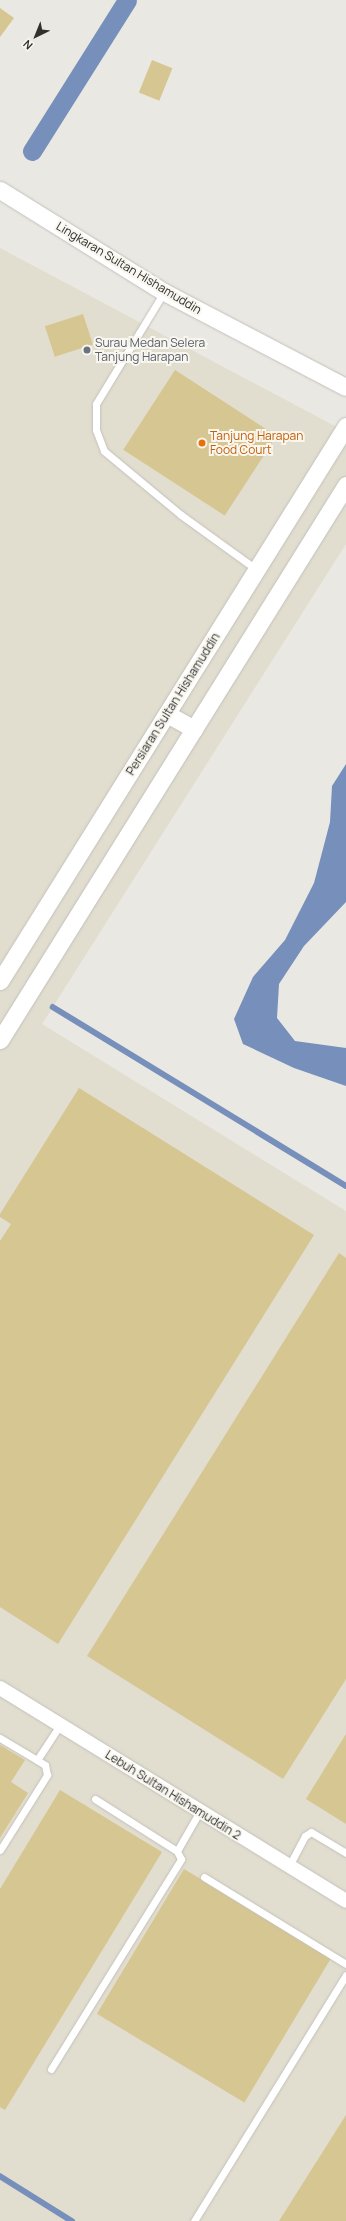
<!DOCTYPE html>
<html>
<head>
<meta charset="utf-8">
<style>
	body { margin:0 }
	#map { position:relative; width:346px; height:2221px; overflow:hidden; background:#eae8e2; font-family:Manrope,sans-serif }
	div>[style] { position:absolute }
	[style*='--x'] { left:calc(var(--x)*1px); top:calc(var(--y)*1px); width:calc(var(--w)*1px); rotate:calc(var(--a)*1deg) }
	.built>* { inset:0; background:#e1ddcf }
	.water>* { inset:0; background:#778fbb }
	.stream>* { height:5.5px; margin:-2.75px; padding:0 2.75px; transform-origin:2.75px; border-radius:2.75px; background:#778fbb }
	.canal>* { height:19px; margin:-9.5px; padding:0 9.5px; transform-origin:9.5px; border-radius:9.5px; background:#778fbb }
	.building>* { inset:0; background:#d6c691; transform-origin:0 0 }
	.roads { filter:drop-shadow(0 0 1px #c3c1bb) drop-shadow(0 0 1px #c3c1bb) }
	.service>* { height:7px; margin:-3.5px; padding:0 3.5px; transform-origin:3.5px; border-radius:3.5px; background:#fff }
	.minor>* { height:14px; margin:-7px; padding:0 7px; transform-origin:7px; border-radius:7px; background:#fff }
	.tertiary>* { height:17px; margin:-8.5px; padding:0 8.5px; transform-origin:8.5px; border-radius:8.5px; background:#fff }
	.dots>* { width:11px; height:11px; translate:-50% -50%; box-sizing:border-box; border:2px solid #f8f6ef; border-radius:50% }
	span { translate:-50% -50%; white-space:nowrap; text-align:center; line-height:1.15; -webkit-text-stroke:4px #f8f6ef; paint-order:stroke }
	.street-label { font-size:12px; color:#31302d }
	.worship-label { font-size:12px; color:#5b616d }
	.left { translate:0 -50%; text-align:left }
	.food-label { font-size:12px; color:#c56008 }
	.north { position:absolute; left:16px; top:16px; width:40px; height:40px; -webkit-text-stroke:3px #f8f6ef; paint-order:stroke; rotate:223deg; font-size:11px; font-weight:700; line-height:16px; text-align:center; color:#31302d }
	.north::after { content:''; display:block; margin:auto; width:14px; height:18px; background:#31302d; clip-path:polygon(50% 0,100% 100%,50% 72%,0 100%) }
</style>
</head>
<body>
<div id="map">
	<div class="built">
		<i style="clip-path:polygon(0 248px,346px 432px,346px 544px,42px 1024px,346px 1211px,346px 2221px,0 2221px)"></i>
	</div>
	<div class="water">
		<i style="clip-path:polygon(346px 764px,346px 902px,304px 946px,279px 984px,277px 1018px,295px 1041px,346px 1048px,346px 1086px,294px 1068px,243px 1044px,234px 1019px,253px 977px,285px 940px,314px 883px,330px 822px,332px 786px)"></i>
	</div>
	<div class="stream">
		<i style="--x:53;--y:1007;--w:343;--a:31.4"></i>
		<i style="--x:0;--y:2176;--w:85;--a:32"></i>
	</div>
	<div class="canal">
		<i style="--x:32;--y:151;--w:178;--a:-57.8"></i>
	</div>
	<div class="building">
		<i style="clip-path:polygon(0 8px,14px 18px,0 37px)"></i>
		<i style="left:152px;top:60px;width:22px;height:35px;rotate:22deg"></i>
		<i style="left:83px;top:314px;width:32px;height:40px;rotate:72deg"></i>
		<i style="left:175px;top:370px;width:121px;height:95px;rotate:33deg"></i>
		<i style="clip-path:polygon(79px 1088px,314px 1235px,58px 1644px,0 1607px,0 1241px,11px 1224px,0 1217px,0 1214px)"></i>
		<i style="clip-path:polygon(339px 1253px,346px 1258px,346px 1679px,283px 1779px,87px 1656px)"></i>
		<i style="clip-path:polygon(346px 1734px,346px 1824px,306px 1799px)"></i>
		<i style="clip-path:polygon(0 1745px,25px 1760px,11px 1782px,28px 1793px,0 1838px)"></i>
		<i style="clip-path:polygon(60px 1790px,162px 1852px,5px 2110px,0 2107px,0 1889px)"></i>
		<i style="left:184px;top:1869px;width:172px;height:169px;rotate:31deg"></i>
		<i style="clip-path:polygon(346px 2115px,346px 2221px,279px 2221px)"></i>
	</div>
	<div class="roads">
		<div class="service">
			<i style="--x:164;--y:292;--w:131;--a:121.3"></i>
			<i style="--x:96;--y:404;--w:26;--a:90"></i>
			<i style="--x:96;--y:430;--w:22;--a:69"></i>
			<i style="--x:104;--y:451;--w:100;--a:39.7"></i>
			<i style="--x:181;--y:515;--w:92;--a:35.8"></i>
			<i style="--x:0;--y:1738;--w:43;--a:30.7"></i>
			<i style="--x:37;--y:1760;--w:42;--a:-56.7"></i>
			<i style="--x:95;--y:1799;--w:97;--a:32.4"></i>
			<i style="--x:0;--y:1850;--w:89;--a:-57.9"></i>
			<i style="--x:47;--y:1775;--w:10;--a:-101"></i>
			<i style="--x:45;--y:1765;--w:9;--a:-148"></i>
			<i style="--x:289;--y:1866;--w:34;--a:-62"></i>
			<i style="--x:305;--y:1836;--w:7;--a:-34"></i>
			<i style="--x:311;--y:1832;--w:41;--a:31"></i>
			<i style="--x:204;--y:1877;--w:167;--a:31.5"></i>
			<i style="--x:51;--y:2069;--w:247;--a:-58.2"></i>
			<i style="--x:181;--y:1859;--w:9;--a:-117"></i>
			<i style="--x:177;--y:1851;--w:46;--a:-60.1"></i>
			<i style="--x:194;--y:2221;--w:289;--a:-58.3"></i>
		</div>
		<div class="minor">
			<i style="--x:0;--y:1688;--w:406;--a:31.6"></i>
		</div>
		<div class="tertiary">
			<i style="--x:0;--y:190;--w:193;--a:31.9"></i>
			<i style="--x:164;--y:292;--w:205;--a:27.6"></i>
			<i style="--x:167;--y:714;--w:31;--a:29"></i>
			<i style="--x:0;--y:981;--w:654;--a:-58.06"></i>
			<i style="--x:0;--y:1040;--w:654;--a:-58.06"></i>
		</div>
	</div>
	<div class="dots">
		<i style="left:87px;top:350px;background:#6b7280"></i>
		<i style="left:202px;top:443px;background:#e8710a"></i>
	</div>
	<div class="street-label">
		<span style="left:129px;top:268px;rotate:31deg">Lingkaran Sultan Hishamuddin</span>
		<span style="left:173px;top:704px;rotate:-58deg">Persiaran Sultan Hishamuddin</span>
		<span style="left:173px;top:1795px;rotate:32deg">Lebuh Sultan Hishamuddin 2</span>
	</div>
	<div class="worship-label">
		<span class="left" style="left:95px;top:350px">Surau Medan Selera<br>Tanjung Harapan</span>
	</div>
	<div class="food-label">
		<span class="left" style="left:210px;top:443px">Tanjung Harapan<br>Food Court</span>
	</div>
	<div class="north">N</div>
</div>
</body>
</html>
